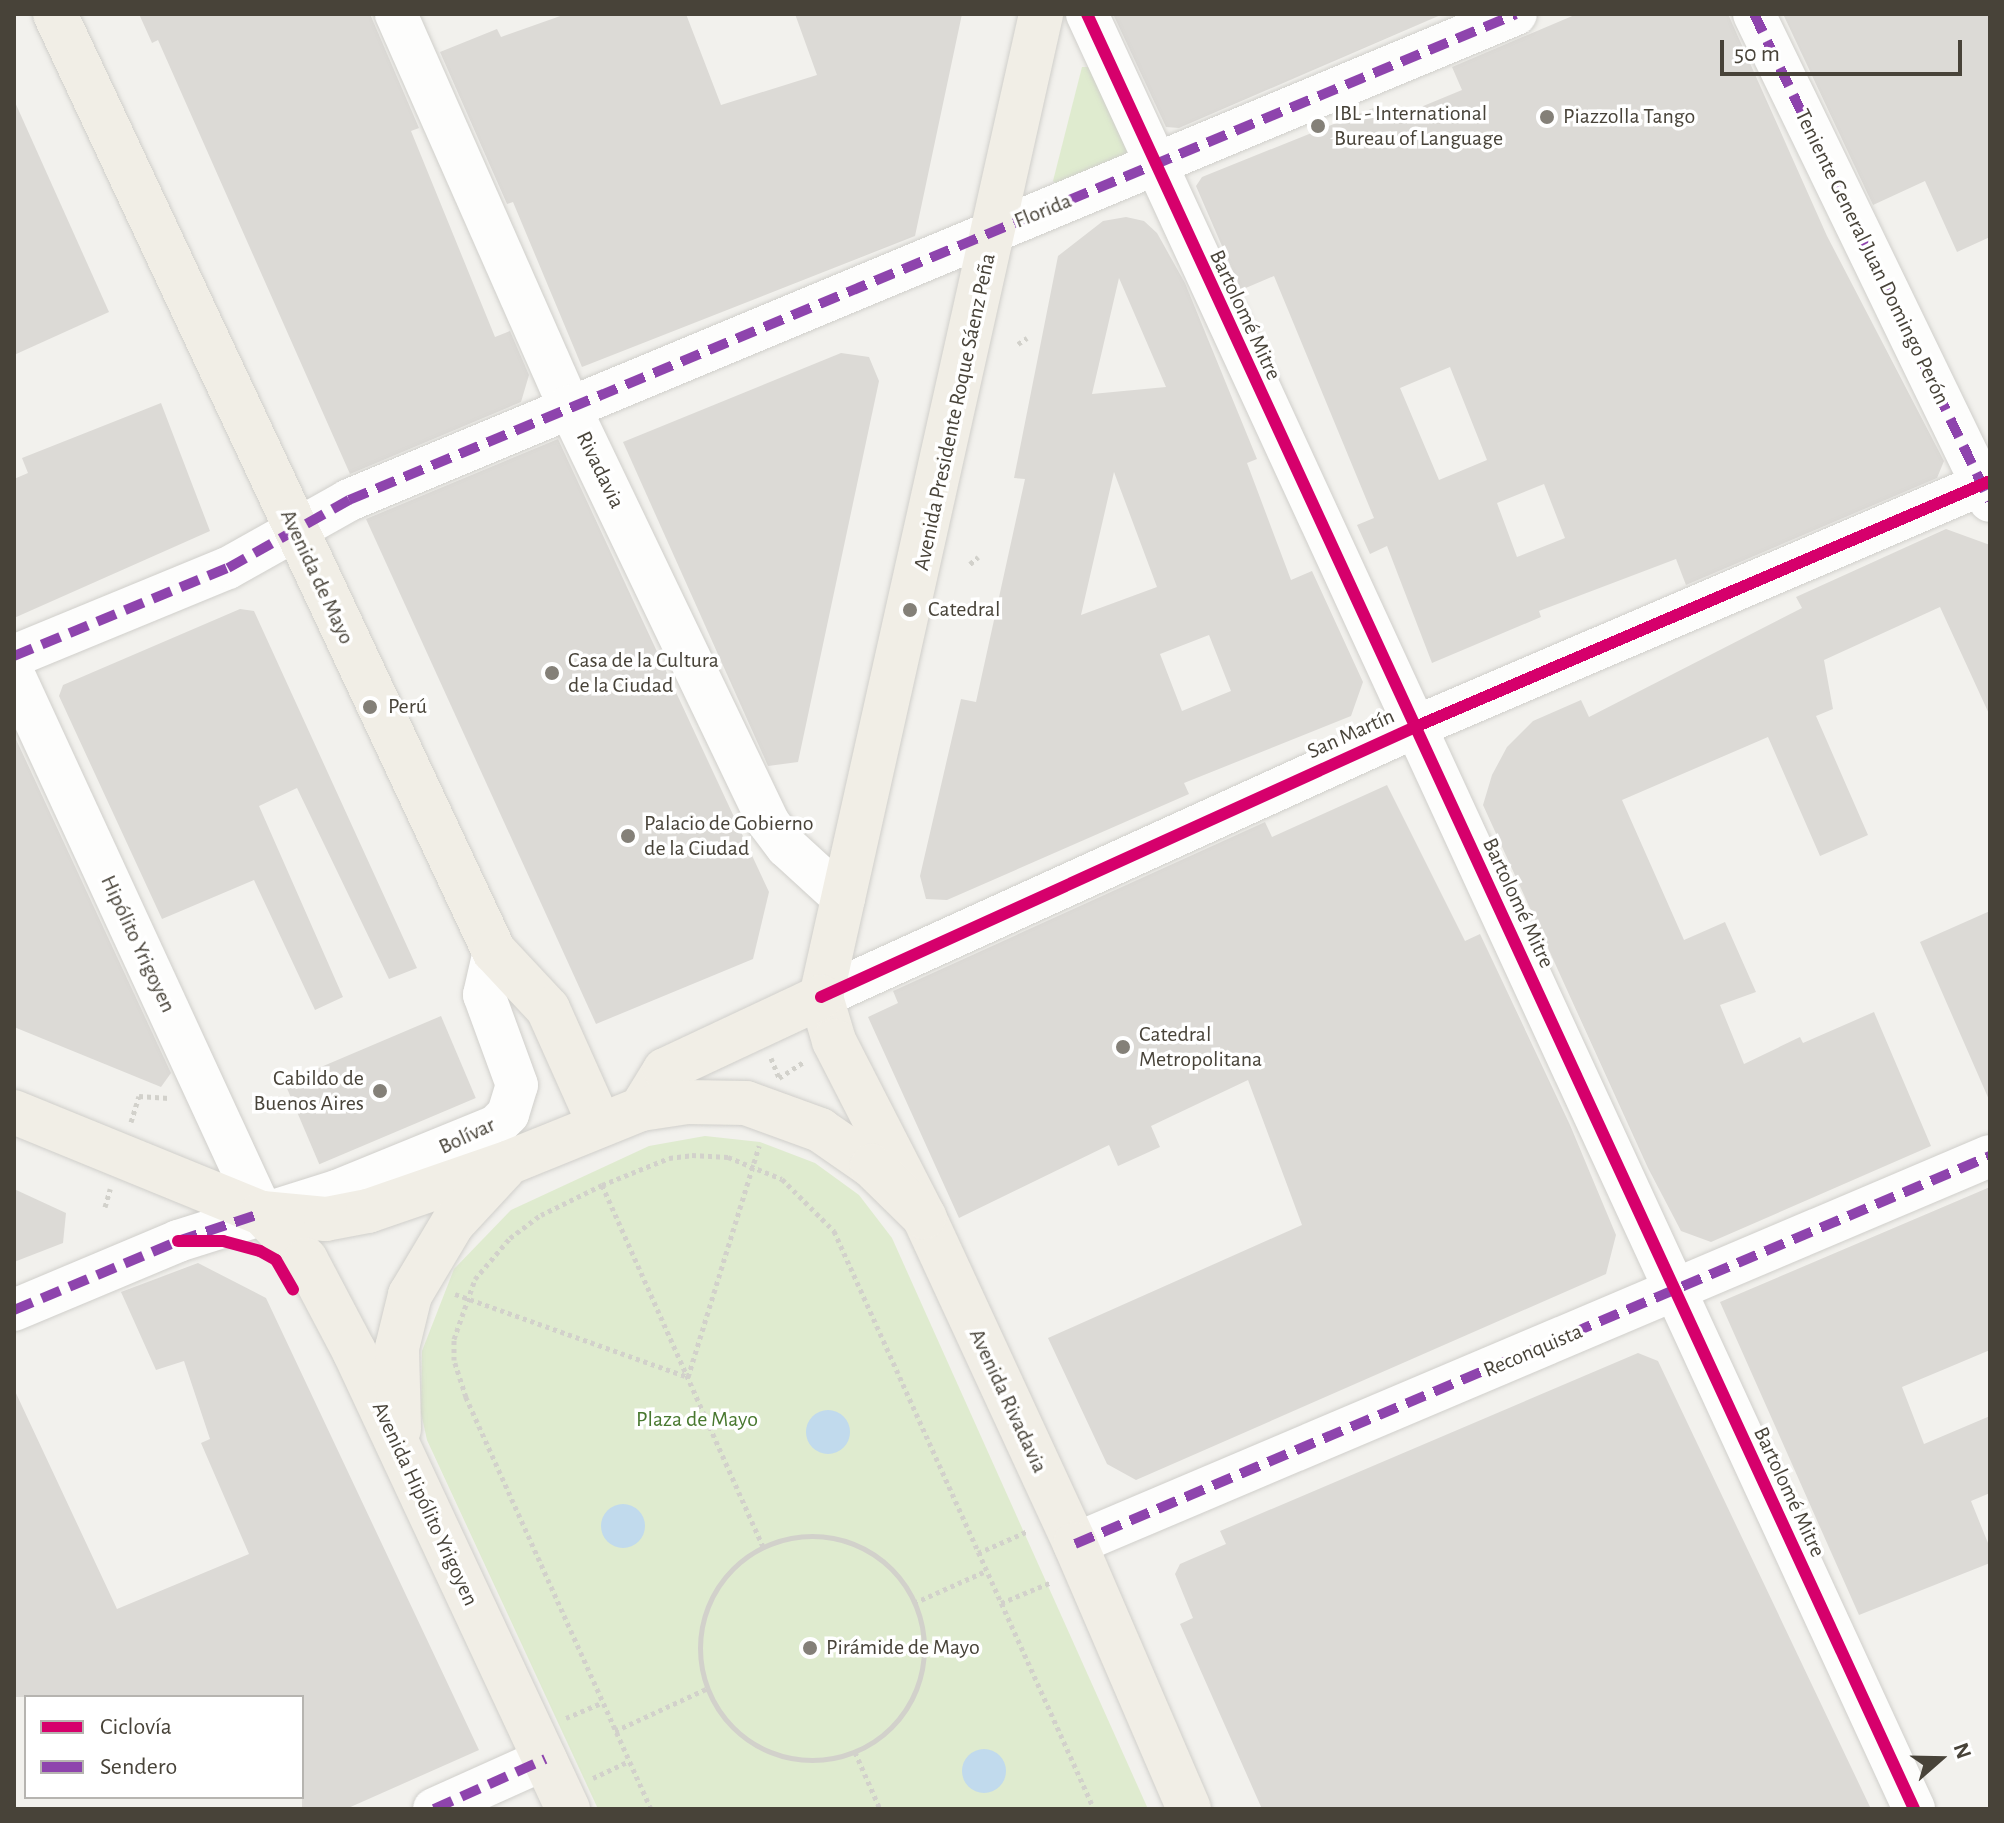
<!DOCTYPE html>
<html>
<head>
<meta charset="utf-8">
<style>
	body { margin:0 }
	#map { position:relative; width:2004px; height:1823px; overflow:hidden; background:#f2f1ed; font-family:"Alegreya Sans",sans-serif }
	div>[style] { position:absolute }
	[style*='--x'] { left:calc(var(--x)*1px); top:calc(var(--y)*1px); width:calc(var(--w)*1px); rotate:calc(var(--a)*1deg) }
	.green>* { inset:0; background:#dfebcf }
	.water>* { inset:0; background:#c1daed }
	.round { border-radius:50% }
	.building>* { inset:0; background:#dcdad6; transform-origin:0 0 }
	.path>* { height:5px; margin-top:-2.5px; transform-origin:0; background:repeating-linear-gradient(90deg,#d2d1cb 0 4px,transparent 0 8px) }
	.path>.ring { margin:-2.5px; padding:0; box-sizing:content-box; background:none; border:5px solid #d2d1cb; border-radius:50% }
	.roads { filter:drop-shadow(0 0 2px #d0cfcb) drop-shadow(0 0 2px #d0cfcb) }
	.minor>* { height:42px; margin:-21px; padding:0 21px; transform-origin:21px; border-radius:21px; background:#fdfdfc }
	.major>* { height:44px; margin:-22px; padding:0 22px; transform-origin:22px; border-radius:22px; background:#f1eee6 }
	.quiet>* { height:10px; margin-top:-5px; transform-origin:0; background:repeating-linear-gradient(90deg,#8e44ad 0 20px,transparent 0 30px) }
	.cycleway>* { height:12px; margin:-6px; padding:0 6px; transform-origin:6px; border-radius:6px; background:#d6006c }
	.dots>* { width:22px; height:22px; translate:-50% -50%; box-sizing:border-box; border:4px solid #fff; border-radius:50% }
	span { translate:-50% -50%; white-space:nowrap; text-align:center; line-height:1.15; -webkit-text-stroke:7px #fff; paint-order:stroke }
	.poi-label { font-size:22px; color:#484339 }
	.left { translate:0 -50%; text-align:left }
	.right { translate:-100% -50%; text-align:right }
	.street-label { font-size:22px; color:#484339 }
	.park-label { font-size:22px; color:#48782f }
	.frame { position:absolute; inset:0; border:16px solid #484339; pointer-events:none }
	.legend { position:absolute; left:24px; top:1695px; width:280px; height:104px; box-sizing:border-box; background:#fff; border:2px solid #b6b4b0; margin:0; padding:10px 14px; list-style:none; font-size:24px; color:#484339 }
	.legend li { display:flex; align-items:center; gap:16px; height:40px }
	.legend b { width:40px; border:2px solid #b6b4b0 }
	.north { position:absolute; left:1900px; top:1719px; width:80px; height:80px; -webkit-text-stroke:6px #fff; paint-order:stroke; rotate:70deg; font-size:22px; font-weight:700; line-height:32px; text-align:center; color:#484339 }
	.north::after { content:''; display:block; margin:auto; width:28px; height:36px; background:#484339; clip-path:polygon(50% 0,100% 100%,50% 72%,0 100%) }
	.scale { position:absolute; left:1720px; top:40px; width:242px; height:36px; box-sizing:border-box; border:4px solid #484339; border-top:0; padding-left:10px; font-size:24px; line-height:28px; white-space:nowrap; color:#484339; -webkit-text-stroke:6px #fff; paint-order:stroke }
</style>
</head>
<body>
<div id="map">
	<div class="green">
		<i style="clip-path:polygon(1082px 67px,1093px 67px,1133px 151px,1064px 193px,1053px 181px)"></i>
		<i style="clip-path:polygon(705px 1136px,760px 1142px,815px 1163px,859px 1195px,892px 1238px,1148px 1809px,598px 1809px,427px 1440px,421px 1413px,422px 1351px,454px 1269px,511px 1210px,649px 1146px)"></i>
	</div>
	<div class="water">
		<i class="round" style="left:806px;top:1410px;width:44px;height:44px"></i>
		<i class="round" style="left:601px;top:1504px;width:44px;height:44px"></i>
		<i class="round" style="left:962px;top:1749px;width:44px;height:44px"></i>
	</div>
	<div class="building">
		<i style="clip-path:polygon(139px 14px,370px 14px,419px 128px,411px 131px,495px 337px,510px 331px,529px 375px,521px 402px,350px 474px,158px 40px,152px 43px)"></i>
		<i style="clip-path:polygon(566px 14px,686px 14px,721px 105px,817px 75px,795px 14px,962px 14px,915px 236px,582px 367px,513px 202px,507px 204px,440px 52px,497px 29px,501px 37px)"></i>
		<i style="clip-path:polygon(1113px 14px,1443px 14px,1179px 128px,1166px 127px)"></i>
		<i style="clip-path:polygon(evenodd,1577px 14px,1728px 14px,1827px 236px,1944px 461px,1937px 478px,1686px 585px,1676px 559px,1539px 611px,1541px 617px,1432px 663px,1387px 546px,1370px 554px,1357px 525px,1374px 518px,1274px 276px,1241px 290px,1196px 186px,1202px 177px,1381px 105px,1387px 121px,1462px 90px,1452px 67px,1577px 14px,1450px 367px,1487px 460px,1439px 480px,1400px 388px,1450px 367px,1577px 14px,1544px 484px,1565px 538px,1517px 557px,1497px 503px,1544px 484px)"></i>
		<i style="clip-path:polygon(1783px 14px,1990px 14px,1990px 237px,1957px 252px,1925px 181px,1873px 205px)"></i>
		<i style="clip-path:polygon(14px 100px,109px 312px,14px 355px)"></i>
		<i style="clip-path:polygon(evenodd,1126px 217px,1144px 221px,1157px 233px,1185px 283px,1257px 459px,1247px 463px,1291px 580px,1312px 571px,1363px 682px,1351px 716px,1184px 783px,1189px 794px,947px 900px,926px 899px,920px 876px,961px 699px,976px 702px,1025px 479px,1014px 478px,1058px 256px,1103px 221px,1126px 217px,1119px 278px,1166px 387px,1092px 394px,1119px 278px,1126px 217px,1114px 472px,1157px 587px,1081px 615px,1114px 472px,1126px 217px,1209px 635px,1231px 691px,1182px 711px,1160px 654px,1209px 635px)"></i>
		<i style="clip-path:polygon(841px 353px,869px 357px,879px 381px,798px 762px,768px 766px,623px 442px)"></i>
		<i style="clip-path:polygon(161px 403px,210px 531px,14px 618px,14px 479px,28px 473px,22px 458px)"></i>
		<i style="clip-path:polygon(558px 439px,769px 892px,753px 959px,596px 1024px,366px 519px)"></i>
		<i style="clip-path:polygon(1946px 529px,1990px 545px,1990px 716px,1940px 607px,1824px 660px,1833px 709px,1816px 716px,1868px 835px,1820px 856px,1768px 737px,1622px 800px,1684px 940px,1725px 922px,1756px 992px,1720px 1005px,1744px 1064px,1800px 1037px,1803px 1043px,1874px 1012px,1931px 1146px,1711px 1242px,1681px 1231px,1648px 1168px,1483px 805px,1492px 775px,1507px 747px,1533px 721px,1581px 700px,1589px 717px,1802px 608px,1796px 597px)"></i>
		<i style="clip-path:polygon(240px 609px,254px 611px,417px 968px,389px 979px,297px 788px,259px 806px,343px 997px,315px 1010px,254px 880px,162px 919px,59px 696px,63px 685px)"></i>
		<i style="clip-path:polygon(14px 735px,171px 1073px,161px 1087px,14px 1027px)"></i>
		<i style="clip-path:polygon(1387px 785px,1465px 941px,1480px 934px,1570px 1125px,1616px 1235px,1606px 1274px,1136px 1480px,1107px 1464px,1048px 1338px,1302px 1225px,1248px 1080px,1151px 1126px,1160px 1147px,1118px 1166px,1109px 1145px,959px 1218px,868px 1017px,898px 1003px,893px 991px,1265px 822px,1272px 837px)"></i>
		<i style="clip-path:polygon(1990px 911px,1990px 1102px,1920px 942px)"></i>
		<i style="left:441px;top:1016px;width:89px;height:170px;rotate:67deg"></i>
		<i style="clip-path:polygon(1990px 1187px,1990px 1350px,1902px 1387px,1924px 1444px,1990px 1416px,1990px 1493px,1971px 1501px,1990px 1548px,1990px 1563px,1859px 1615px,1720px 1302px)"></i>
		<i style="clip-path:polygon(14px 1189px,66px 1213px,63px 1243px,14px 1262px)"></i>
		<i style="clip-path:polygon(198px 1263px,266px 1298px,479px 1750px,346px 1809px,302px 1809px,302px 1697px,14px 1697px,14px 1389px,117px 1609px,249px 1554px,201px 1443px,210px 1439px,184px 1361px,156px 1370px,121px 1292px)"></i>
		<i style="clip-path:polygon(1638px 1353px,1658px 1361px,1871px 1809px,1262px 1809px,1180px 1624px,1193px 1618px,1175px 1574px,1180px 1564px,1226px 1544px,1220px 1531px)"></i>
	</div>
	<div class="path">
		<i style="--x:1018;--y:344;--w:11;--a:-34"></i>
		<i style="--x:970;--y:564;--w:11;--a:-41"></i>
		<i style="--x:771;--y:1058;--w:22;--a:68"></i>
		<i style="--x:779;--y:1078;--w:30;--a:-33"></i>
		<i style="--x:131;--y:1122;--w:27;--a:-73"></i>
		<i style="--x:139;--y:1096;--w:30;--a:4"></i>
		<i style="--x:602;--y:1185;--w:395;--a:66"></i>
		<i style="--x:105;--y:1207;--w:19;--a:-74"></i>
		<i style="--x:455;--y:1294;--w:247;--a:19.6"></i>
		<i style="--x:688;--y:1377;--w:242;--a:-72.9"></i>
		<i class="ring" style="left:700px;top:1536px;width:219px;height:219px"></i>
		<i style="--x:978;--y:1553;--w:55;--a:-23.7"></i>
		<i style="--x:914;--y:1603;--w:79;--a:-24"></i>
		<i style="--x:1001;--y:1603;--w:55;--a:-22.4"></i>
		<i style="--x:566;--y:1718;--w:38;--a:-23"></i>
		<i style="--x:615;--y:1731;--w:102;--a:-24.8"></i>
		<i style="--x:855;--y:1752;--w:62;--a:66.3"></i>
		<i style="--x:593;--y:1778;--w:40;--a:-25"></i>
		<i style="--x:651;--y:1809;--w:452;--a:-114.2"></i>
		<i style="--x:466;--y:1397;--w:39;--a:-108"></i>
		<i style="--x:454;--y:1360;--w:21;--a:-90"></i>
		<i style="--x:454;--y:1339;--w:64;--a:-70.7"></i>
		<i style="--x:475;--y:1279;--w:54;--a:-49.5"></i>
		<i style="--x:510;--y:1238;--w:39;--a:-37"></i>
		<i style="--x:541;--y:1215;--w:68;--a:-26.2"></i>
		<i style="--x:602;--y:1185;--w:72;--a:-21.9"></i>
		<i style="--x:669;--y:1158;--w:23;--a:-7"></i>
		<i style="--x:692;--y:1155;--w:36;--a:3"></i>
		<i style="--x:728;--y:1157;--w:58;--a:22.2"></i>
		<i style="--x:782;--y:1179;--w:74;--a:45"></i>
		<i style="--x:834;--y:1231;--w:634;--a:65.78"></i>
	</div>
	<div class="roads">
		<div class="minor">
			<i style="--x:396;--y:14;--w:428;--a:66.2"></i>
			<i style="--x:569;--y:406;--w:461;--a:64.4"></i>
			<i style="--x:768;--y:822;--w:31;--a:53"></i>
			<i style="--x:787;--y:847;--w:77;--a:42.4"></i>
			<i style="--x:1087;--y:14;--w:1976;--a:65.26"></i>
			<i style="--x:1754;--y:14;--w:541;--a:64.15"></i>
			<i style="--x:14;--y:656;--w:231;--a:-22.4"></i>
			<i style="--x:228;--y:568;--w:139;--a:-29.3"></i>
			<i style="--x:349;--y:500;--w:1264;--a:-22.61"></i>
			<i style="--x:14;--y:675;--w:592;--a:65.25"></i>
			<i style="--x:821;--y:997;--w:652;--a:-24.44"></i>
			<i style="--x:1415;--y:727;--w:625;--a:-23.16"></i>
			<i style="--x:14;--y:1310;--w:178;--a:-22.8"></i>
			<i style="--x:178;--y:1241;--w:167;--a:-17.5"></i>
			<i style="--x:337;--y:1191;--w:172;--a:-22.2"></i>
			<i style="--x:496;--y:1126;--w:17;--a:-45"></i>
			<i style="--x:508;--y:1114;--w:30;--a:-73"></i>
			<i style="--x:517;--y:1085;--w:96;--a:-110.1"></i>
			<i style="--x:484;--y:995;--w:45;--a:-77.2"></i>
			<i style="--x:1075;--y:1544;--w:994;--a:-22.98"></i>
			<i style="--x:434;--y:1809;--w:122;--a:-24.2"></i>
		</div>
		<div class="major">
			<i style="--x:55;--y:14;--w:1035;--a:64.9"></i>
			<i style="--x:494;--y:951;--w:79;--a:47"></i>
			<i style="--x:548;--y:1009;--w:127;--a:65.9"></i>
			<i style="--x:821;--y:997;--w:1007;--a:-77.38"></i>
			<i style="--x:821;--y:997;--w:46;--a:73.5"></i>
			<i style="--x:834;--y:1041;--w:198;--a:62.9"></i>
			<i style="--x:924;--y:1217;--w:360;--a:65.2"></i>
			<i style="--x:1075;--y:1544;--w:288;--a:66.7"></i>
			<i style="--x:641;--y:1109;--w:46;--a:-58.4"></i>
			<i style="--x:665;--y:1070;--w:172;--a:-25.1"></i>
			<i style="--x:14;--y:1112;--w:268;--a:22.2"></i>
			<i style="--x:262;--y:1213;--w:64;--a:5.4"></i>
			<i style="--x:326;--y:1219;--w:43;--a:-10.8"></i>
			<i style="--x:368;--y:1211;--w:150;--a:-19"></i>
			<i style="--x:510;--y:1162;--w:141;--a:-22"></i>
			<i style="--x:641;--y:1109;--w:47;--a:-8.7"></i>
			<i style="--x:687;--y:1102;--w:59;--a:1"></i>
			<i style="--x:746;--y:1103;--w:79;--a:20"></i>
			<i style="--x:820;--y:1130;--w:63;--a:34.7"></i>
			<i style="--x:872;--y:1166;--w:73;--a:44.4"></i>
			<i style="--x:262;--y:1213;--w:64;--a:46.9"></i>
			<i style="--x:306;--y:1260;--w:103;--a:62.2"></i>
			<i style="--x:354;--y:1351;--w:506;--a:64.96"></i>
			<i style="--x:399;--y:1429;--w:81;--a:-91.4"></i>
			<i style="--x:397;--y:1348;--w:55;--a:-76.2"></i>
			<i style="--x:410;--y:1295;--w:84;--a:-59.2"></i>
			<i style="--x:453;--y:1223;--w:75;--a:-47.2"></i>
		</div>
	</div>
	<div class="quiet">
		<i style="--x:1754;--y:14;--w:541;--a:64.15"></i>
		<i style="--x:14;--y:656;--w:231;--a:-22.4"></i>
		<i style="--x:228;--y:568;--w:139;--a:-29.3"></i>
		<i style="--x:349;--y:500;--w:1264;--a:-22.61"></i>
		<i style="--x:14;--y:1310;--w:178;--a:-22.8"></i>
		<i style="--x:178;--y:1241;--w:89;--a:-18.4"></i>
		<i style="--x:1075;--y:1544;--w:994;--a:-22.98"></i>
		<i style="--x:434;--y:1809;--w:122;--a:-24.2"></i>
	</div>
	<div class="cycleway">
		<i style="--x:1087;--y:14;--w:1976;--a:65.26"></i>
		<i style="--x:821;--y:997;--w:652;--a:-24.44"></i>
		<i style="--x:1415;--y:727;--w:625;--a:-23.16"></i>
		<i style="--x:178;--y:1241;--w:45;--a:0"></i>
		<i style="--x:223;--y:1241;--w:38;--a:15"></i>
		<i style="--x:260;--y:1251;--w:18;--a:29"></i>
		<i style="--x:276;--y:1260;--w:34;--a:60"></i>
	</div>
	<div class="dots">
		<i style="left:1547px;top:117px;background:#848078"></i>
		<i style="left:1318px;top:126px;background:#848078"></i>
		<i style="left:910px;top:610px;background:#848078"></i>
		<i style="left:552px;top:673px;background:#848078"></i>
		<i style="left:370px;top:707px;background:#848078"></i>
		<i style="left:628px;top:836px;background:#848078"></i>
		<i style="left:1123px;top:1047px;background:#848078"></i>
		<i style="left:380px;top:1091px;background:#848078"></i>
		<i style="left:810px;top:1648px;background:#848078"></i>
	</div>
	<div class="poi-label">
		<span class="left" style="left:1334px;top:126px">IBL - International<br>Bureau of Language</span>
		<span class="left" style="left:1563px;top:117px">Piazzolla Tango</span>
		<span class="left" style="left:928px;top:610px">Catedral</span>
		<span class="left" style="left:568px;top:673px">Casa de la Cultura<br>de la Ciudad</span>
		<span class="left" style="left:388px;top:707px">Perú</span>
		<span class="left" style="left:644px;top:836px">Palacio de Gobierno<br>de la Ciudad</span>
		<span class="left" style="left:1139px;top:1047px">Catedral<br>Metropolitana</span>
		<span class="right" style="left:364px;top:1091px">Cabildo de<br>Buenos Aires</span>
		<span class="left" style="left:826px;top:1648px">Pirámide de Mayo</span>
	</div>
	<div class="street-label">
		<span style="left:1043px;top:211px;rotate:-22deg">Florida</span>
		<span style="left:1872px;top:257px;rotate:64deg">Teniente General Juan Domingo Perón</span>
		<span style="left:1245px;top:315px;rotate:65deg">Bartolomé Mitre</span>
		<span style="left:955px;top:412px;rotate:-78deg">Avenida Presidente Roque Sáenz Peña</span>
		<span style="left:600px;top:470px;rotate:64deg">Rivadavia</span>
		<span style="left:317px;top:577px;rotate:65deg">Avenida de Mayo</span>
		<span style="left:1351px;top:734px;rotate:-24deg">San Martín</span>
		<span style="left:1518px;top:903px;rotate:65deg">Bartolomé Mitre</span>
		<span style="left:138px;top:944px;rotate:65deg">Hipólito Yrigoyen</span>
		<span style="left:467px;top:1136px;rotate:-25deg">Bolívar</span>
		<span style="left:1533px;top:1351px;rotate:-23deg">Reconquista</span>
		<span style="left:1008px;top:1401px;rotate:65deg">Avenida Rivadavia</span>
		<span style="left:1789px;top:1492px;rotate:65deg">Bartolomé Mitre</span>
		<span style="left:425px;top:1504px;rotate:65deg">Avenida Hipólito Yrigoyen</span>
	</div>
	<div class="park-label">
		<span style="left:697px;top:1420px">Plaza de Mayo</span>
	</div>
	<div class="frame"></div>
	<ul class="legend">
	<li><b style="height:10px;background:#d6006c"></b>Ciclovía</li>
	<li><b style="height:10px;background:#8e44ad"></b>Sendero</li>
	</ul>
	<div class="north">N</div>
	<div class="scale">50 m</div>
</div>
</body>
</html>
